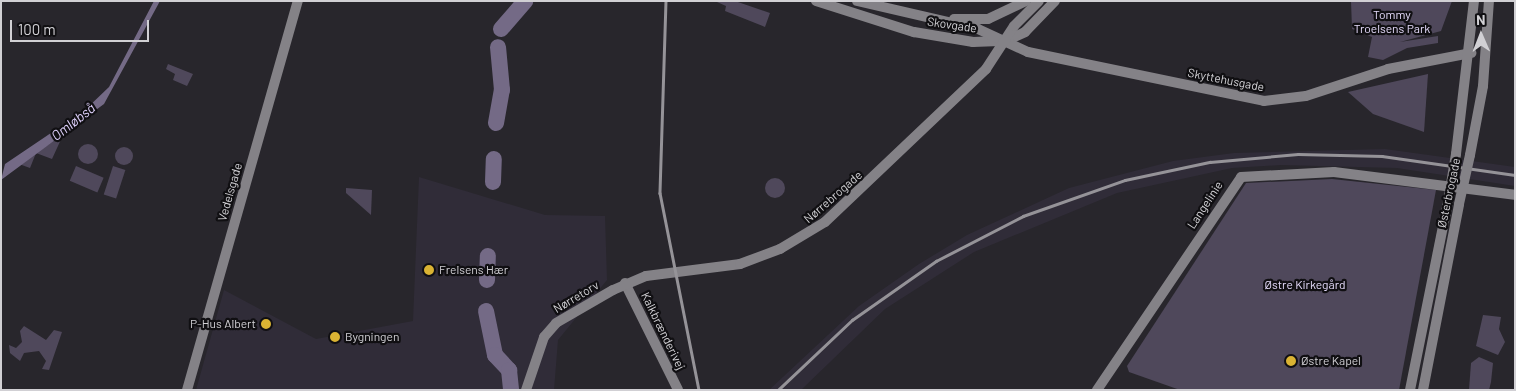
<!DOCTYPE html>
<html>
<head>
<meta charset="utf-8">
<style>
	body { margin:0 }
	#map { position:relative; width:1516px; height:391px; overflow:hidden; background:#28262c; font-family:Barlow,sans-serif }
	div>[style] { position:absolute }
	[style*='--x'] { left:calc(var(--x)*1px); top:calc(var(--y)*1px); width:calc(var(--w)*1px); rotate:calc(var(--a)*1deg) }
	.built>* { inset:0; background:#302c38 }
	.green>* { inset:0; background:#4f485b; transform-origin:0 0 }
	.round { border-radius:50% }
	.water>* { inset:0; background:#746a86 }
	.river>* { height:16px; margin:-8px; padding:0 8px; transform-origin:8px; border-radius:8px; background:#746a86 }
	.secondary>* { height:10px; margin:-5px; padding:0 5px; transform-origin:5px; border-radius:5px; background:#848287 }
	.rail>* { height:2.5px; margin:-1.25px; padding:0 1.25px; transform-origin:1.25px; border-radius:1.25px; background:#959398 }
	.secondary-bridge>* { height:10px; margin:-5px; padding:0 5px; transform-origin:5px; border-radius:5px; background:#848287 }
	.dots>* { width:14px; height:14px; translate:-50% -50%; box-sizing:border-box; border:2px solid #100f12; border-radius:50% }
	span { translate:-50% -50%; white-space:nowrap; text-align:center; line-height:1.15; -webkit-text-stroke:4.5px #100f12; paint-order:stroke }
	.park-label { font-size:12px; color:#e5dbfb }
	.street-label { font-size:12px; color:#d1d0d4 }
	.poi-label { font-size:12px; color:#d1d0d4 }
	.left { translate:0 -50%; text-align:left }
	.right { translate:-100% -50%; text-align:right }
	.water-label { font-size:14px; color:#ded0fb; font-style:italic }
	.frame { position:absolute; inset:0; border:2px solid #d1d0d4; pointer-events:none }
	.north { position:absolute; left:1456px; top:10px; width:50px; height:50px; -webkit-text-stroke:4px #100f12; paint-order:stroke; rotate:359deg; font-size:14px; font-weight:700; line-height:20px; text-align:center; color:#d1d0d4 }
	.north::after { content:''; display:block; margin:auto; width:18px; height:22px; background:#d1d0d4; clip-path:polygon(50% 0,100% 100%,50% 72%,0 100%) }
	.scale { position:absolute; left:10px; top:20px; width:139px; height:22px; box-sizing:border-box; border:2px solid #d1d0d4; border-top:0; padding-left:6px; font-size:15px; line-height:18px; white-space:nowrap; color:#d1d0d4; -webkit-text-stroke:4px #100f12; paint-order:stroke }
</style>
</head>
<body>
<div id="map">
	<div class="built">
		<i style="clip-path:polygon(1385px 149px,1515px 167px,1515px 186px,1397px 168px,1281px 165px,1232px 168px,1117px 193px,974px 252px,885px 309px,801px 390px,769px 390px,859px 306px,919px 264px,967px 235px,1069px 188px,1173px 161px,1234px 153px)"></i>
		<i style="clip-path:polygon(419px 177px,545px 215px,605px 216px,607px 280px,558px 340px,554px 390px,196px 390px,224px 290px,316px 339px,413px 321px)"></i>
	</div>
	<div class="green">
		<i style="clip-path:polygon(735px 1px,770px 13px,765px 27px,725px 11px,726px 6px,717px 2px)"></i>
		<i style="clip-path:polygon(1351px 1px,1452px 1px,1441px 31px,1400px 42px,1438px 36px,1438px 43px,1407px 48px,1383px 60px,1368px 57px,1372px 37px,1352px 29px)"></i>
		<i style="clip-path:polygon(168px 64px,193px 74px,187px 86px,173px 80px,175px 74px,166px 69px)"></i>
		<i style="clip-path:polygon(1428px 74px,1424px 132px,1373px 114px,1348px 92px)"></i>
		<i style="clip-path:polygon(63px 135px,52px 159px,36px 153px,30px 168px,19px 164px)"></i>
		<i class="round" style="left:78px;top:144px;width:20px;height:20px"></i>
		<i class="round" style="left:115px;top:147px;width:18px;height:18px"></i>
		<i style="left:76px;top:166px;width:30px;height:16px;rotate:23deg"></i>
		<i style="left:113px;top:166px;width:13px;height:30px;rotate:18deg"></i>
		<i class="round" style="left:765px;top:178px;width:20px;height:20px"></i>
		<i style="clip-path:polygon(1332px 179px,1436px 190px,1399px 390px,1180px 390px,1129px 372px,1127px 366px,1246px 183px)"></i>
		<i style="clip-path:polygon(346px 188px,372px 190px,371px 215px,346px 193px)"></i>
		<i style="clip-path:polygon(1483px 315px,1501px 317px,1499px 329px,1505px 342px,1498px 355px,1476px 346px)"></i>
		<i style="clip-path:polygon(24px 326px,46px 340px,54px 330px,62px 332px,49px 370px,42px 369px,46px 361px,39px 351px,24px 353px,20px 361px,10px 353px,9px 345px,16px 348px,22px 342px,20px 331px)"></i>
		<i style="clip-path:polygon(1479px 357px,1493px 363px,1491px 382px,1489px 390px,1469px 390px,1471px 363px)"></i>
	</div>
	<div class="water">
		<i style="clip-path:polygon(154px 1px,160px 1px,104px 104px,1px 180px,5px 164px,85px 110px,109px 87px)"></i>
	</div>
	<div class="river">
		<i style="--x:501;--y:29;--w:37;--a:-49"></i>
		<i style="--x:496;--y:123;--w:34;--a:-80"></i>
		<i style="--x:502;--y:90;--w:43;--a:-95.3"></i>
		<i style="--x:493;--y:182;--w:23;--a:-88"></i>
		<i style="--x:487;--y:280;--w:24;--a:-88"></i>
		<i style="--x:486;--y:311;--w:45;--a:78.4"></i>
		<i style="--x:495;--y:355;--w:21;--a:47"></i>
		<i style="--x:509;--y:370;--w:20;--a:84"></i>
	</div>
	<div class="secondary">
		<i style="--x:816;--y:1;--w:103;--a:17.6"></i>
		<i style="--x:914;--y:32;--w:60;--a:9.6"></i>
		<i style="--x:973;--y:42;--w:33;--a:-2"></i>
		<i style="--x:1006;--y:41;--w:21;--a:-25"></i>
		<i style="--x:1025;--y:32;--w:43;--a:-45.9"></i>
		<i style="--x:857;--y:1;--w:124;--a:13"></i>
		<i style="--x:978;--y:29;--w:55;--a:24.7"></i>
		<i style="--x:1028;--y:52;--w:241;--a:11.7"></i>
		<i style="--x:1264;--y:101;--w:42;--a:-6.8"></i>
		<i style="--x:1306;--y:96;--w:86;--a:-18.2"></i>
		<i style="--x:1388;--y:69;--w:85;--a:-10.9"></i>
		<i style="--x:954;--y:19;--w:34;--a:0"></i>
		<i style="--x:988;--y:19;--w:42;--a:-25.3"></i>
		<i style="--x:1456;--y:154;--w:154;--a:-83.3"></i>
		<i style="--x:1470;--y:155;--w:70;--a:-79.3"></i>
		<i style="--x:1483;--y:86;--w:85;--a:-86"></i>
		<i style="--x:625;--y:283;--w:119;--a:63.6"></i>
		<i style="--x:187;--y:390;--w:405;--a:-74.1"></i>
		<i style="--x:526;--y:390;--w:56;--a:-71.2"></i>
		<i style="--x:544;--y:337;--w:18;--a:-49"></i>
		<i style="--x:556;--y:323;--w:66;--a:-30.1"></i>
		<i style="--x:613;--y:290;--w:36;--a:-23"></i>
		<i style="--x:646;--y:276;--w:95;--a:-7.3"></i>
		<i style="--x:740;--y:264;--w:43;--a:-20.6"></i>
		<i style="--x:780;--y:249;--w:52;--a:-31"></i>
		<i style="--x:825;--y:222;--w:222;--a:-43.5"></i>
		<i style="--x:986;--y:69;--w:51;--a:-56.9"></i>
		<i style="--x:1014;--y:26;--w:35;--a:-45"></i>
		<i style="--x:1097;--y:390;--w:257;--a:-55.9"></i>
		<i style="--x:1241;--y:177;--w:93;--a:-3.1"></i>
		<i style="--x:1334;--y:172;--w:182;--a:7.2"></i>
		<i style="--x:1410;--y:390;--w:192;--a:-78.6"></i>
		<i style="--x:1423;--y:390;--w:189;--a:-79"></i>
	</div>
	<div class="rail">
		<i style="--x:666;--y:1;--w:192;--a:91.8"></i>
		<i style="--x:660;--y:193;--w:201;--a:78.8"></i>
		<i style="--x:778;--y:390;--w:102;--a:-43.4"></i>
		<i style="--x:852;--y:320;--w:103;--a:-35.1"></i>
		<i style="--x:936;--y:261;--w:98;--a:-27.3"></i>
		<i style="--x:1023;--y:216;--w:108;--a:-19.4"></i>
		<i style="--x:1125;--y:180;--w:87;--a:-12"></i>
		<i style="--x:1210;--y:162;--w:88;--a:-5.2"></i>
		<i style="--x:1298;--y:154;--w:84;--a:1.4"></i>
		<i style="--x:1382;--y:156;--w:134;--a:8.1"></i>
	</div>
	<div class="secondary-bridge">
		<i style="--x:1448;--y:202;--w:49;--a:-80.5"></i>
		<i style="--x:1459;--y:204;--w:50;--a:-77.3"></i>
	</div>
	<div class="dots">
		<i style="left:429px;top:270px;background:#dab333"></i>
		<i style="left:266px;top:324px;background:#dab333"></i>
		<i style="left:335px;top:337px;background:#dab333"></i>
		<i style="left:1291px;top:361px;background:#dab333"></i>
	</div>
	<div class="park-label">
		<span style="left:1392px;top:22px">Tommy<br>Troelsens Park</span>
		<span style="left:1305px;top:285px">Østre Kirkegård</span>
	</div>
	<div class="street-label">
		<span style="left:952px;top:25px;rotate:8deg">Skovgade</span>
		<span style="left:1226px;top:80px;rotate:11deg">Skyttehusgade</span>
		<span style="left:230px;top:192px;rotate:-74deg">Vedelsgade</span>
		<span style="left:1449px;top:193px;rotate:-78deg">Østerbrogade</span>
		<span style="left:833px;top:197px;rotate:-41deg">Nørrebrogade</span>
		<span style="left:1205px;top:205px;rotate:-57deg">Langelinie</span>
		<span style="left:576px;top:297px;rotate:-31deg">Nørretorv</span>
		<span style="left:663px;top:331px;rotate:64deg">Kalkbrænderivej</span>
	</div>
	<div class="poi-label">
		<span class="left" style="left:439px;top:270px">Frelsens Hær</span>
		<span class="right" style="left:256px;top:324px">P-Hus Albert</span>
		<span class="left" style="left:345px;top:337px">Bygningen</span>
		<span class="left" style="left:1301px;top:361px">Østre Kapel</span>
	</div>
	<div class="water-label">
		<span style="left:73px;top:122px;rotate:-38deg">Omløbså</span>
	</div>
	<div class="frame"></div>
	<div class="north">N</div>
	<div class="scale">100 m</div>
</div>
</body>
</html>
